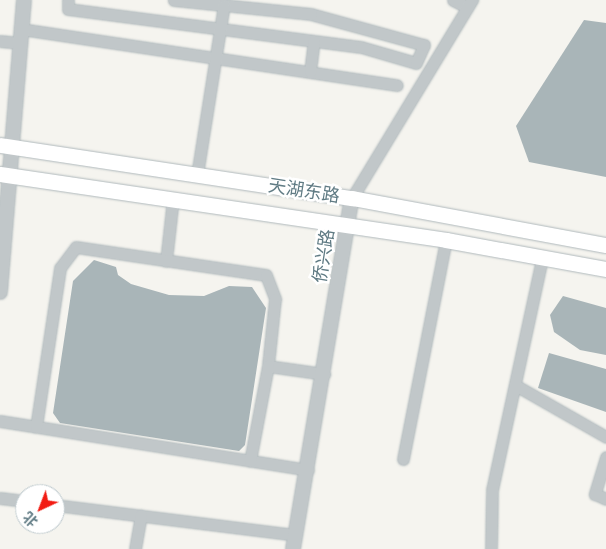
<!DOCTYPE html>
<html>
<head>
<meta charset="utf-8">
<style>
	body { margin:0 }
	#map { position:relative; width:606px; height:549px; overflow:hidden; background:#f5f4ef; font-family:"PT Sans","Noto Sans SC",sans-serif }
	div>[style] { position:absolute }
	[style*='--x'] { left:calc(var(--x)*1px); top:calc(var(--y)*1px); width:calc(var(--w)*1px); rotate:calc(var(--a)*1deg) }
	.building>* { inset:0; background:#a9b5b8 }
	.roads { filter:drop-shadow(0 0 1px #b0b9bc) drop-shadow(0 0 1px #b0b9bc) }
	.minor>* { height:11px; margin:-5.5px; padding:0 5.5px; transform-origin:5.5px; border-radius:5.5px; background:#c1c7c9 }
	.tertiary>* { height:14px; margin:-7px; padding:0 7px; transform-origin:7px; border-radius:7px; background:#c1c7c9 }
	.secondary>* { height:15px; margin:-7.5px; padding:0 7.5px; transform-origin:7.5px; border-radius:7.5px; background:#fff }
	span { translate:-50% -50%; white-space:nowrap; text-align:center; line-height:1.15; -webkit-text-stroke:5px #fff; paint-order:stroke }
	.street-label { font-size:18px; color:#607b84 }
	.north { position:absolute; left:15px; top:484px; width:50px; height:50px; box-sizing:border-box; background:#fff; border:1px solid #bfcace; border-radius:50%; rotate:223deg; font-size:14px; font-weight:700; line-height:20px; text-align:center; color:#607b84 }
	.north::after { content:''; display:block; margin:auto; width:18px; height:22px; background:#f21b12; clip-path:polygon(50% 0,100% 100%,50% 72%,0 100%) }
</style>
</head>
<body>
<div id="map">
	<div class="building">
		<i style="clip-path:polygon(584px 20px,606px 23px,606px 177px,529px 162px,516px 126px)"></i>
		<i style="clip-path:polygon(94px 260px,116px 267px,118px 275px,131px 284px,169px 295px,204px 296px,229px 286px,252px 287px,266px 308px,245px 445px,239px 451px,60px 423px,53px 413px,73px 281px)"></i>
		<i style="clip-path:polygon(563px 296px,606px 308px,606px 355px,580px 350px,554px 332px,550px 315px)"></i>
		<i style="clip-path:polygon(549px 353px,606px 369px,606px 412px,538px 388px)"></i>
	</div>
	<div class="roads">
		<div class="minor">
			<i style="--x:68;--y:0;--w:9;--a:90"></i>
			<i style="--x:68;--y:9;--w:295;--a:7.4"></i>
			<i style="--x:361;--y:47;--w:57;--a:16.2"></i>
			<i style="--x:416;--y:63;--w:20;--a:-66"></i>
			<i style="--x:424;--y:45;--w:117;--a:-164.7"></i>
			<i style="--x:311;--y:14;--w:138;--a:-174.2"></i>
			<i style="--x:453;--y:0;--w:16;--a:27"></i>
			<i style="--x:21;--y:29;--w:380;--a:8.5"></i>
			<i style="--x:0;--y:41;--w:20;--a:6"></i>
			<i style="--x:310;--y:72;--w:31;--a:-83"></i>
			<i style="--x:197;--y:175;--w:172;--a:-81"></i>
			<i style="--x:352;--y:198;--w:232;--a:-58.8"></i>
			<i style="--x:166;--y:261;--w:62;--a:-83.6"></i>
			<i style="--x:515;--y:385;--w:105;--a:29.7"></i>
			<i style="--x:0;--y:421;--w:312;--a:9"></i>
			<i style="--x:36;--y:427;--w:161;--a:-81.4"></i>
			<i style="--x:60;--y:268;--w:26;--a:-53"></i>
			<i style="--x:76;--y:247;--w:192;--a:8.4"></i>
			<i style="--x:266;--y:275;--w:26;--a:69"></i>
			<i style="--x:275;--y:299;--w:67;--a:96"></i>
			<i style="--x:268;--y:366;--w:57;--a:8.1"></i>
			<i style="--x:606;--y:457;--w:39;--a:107"></i>
			<i style="--x:595;--y:494;--w:12;--a:24"></i>
			<i style="--x:403;--y:459;--w:223;--a:-78.9"></i>
			<i style="--x:250;--y:461;--w:97;--a:-79.3"></i>
			<i style="--x:0;--y:498;--w:25;--a:7"></i>
			<i style="--x:55;--y:505;--w:242;--a:7.1"></i>
			<i style="--x:135;--y:549;--w:34;--a:-80"></i>
			<i style="--x:491;--y:549;--w:59;--a:-89"></i>
			<i style="--x:492;--y:490;--w:236;--a:-77.8"></i>
		</div>
		<div class="tertiary">
			<i style="--x:0;--y:292;--w:293;--a:-85.3"></i>
			<i style="--x:293;--y:549;--w:356;--a:-80.5"></i>
		</div>
		<div class="secondary">
			<i style="--x:0;--y:145;--w:356;--a:8.6"></i>
			<i style="--x:352;--y:198;--w:258;--a:10.5"></i>
			<i style="--x:0;--y:174;--w:451;--a:8.4"></i>
			<i style="--x:446;--y:240;--w:163;--a:10.3"></i>
		</div>
	</div>
	<div class="street-label">
		<span style="left:304px;top:191px;rotate:9deg">天湖东路</span>
		<span style="left:324px;top:256px;rotate:-81deg">侨兴路</span>
	</div>
	<div class="north">北</div>
</div>
</body>
</html>
